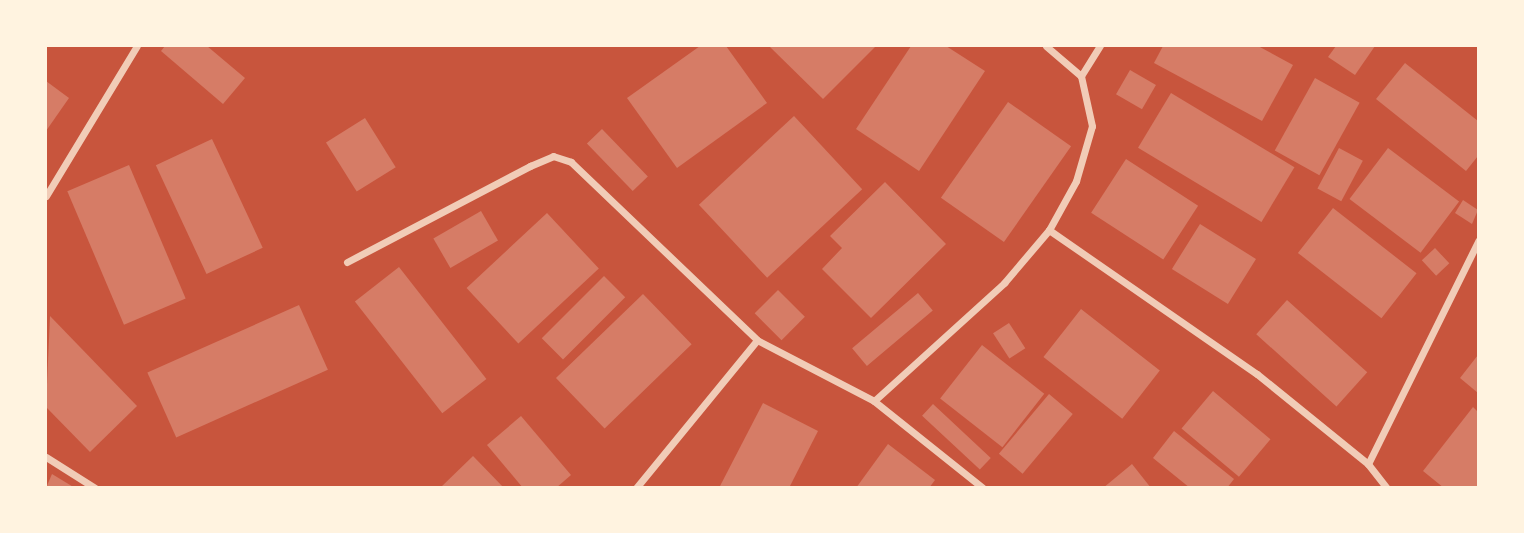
<!DOCTYPE html>
<html>
<head>
<meta charset="utf-8">
<style>
	body { margin:0 }
	#map { position:relative; width:1524px; height:533px; overflow:hidden; background:#c8553d; font-family:"Asap Condensed",sans-serif }
	div>[style] { position:absolute }
	[style*='--x'] { left:calc(var(--x)*1px); top:calc(var(--y)*1px); width:calc(var(--w)*1px); rotate:calc(var(--a)*1deg) }
	.building>* { inset:0; background:#d67c66; transform-origin:0 0 }
	.minor>* { height:7px; margin:-3.5px; padding:0 3.5px; transform-origin:3.5px; border-radius:3.5px; background:#f1ccb7 }
	span { translate:-50% -50%; white-space:nowrap; text-align:center; line-height:1.15; -webkit-text-stroke:7px #fff3e0; paint-order:stroke }
	.frame { position:absolute; inset:0; border:47px solid #fff3e0; pointer-events:none }
</style>
</head>
<body>
<div id="map">
	<div class="building">
		<i style="clip-path:polygon(165px 46px,207px 46px,245px 78px,223px 104px,161px 51px)"></i>
		<i style="clip-path:polygon(700px 46px,726px 46px,767px 103px,677px 168px,627px 98px)"></i>
		<i style="clip-path:polygon(876px 46px,823px 99px,770px 47px,771px 46px)"></i>
		<i style="clip-path:polygon(911px 46px,946px 46px,985px 71px,919px 171px,856px 129px)"></i>
		<i style="clip-path:polygon(1163px 46px,1258px 46px,1293px 65px,1262px 121px,1154px 63px)"></i>
		<i style="clip-path:polygon(1336px 46px,1375px 46px,1355px 75px,1328px 57px)"></i>
		<i style="clip-path:polygon(1405px 63px,1478px 121px,1478px 156px,1466px 171px,1376px 99px)"></i>
		<i style="left:1130px;top:70px;width:30px;height:28px;rotate:30deg"></i>
		<i style="left:1315px;top:78px;width:51px;height:83px;rotate:29deg"></i>
		<i style="clip-path:polygon(46px 81px,69px 98px,46px 131px)"></i>
		<i style="left:1171px;top:93px;width:144px;height:64px;rotate:31deg"></i>
		<i style="left:1008px;top:102px;width:77px;height:117px;rotate:35deg"></i>
		<i style="left:794px;top:116px;width:100px;height:130px;rotate:47deg"></i>
		<i style="left:365px;top:118px;width:58px;height:46px;rotate:58deg"></i>
		<i style="left:602px;top:129px;width:66px;height:21px;rotate:46deg"></i>
		<i style="left:212px;top:139px;width:120px;height:62px;rotate:65deg"></i>
		<i style="left:1339px;top:148px;width:27px;height:46px;rotate:28deg"></i>
		<i style="left:1388px;top:148px;width:89px;height:64px;rotate:37deg"></i>
		<i style="left:1126px;top:159px;width:86px;height:64px;rotate:33deg"></i>
		<i style="left:129px;top:165px;width:145px;height:67px;rotate:67deg"></i>
		<i style="clip-path:polygon(885px 182px,946px 244px,871px 318px,822px 269px,842px 248px,830px 236px)"></i>
		<i style="clip-path:polygon(1463px 200px,1478px 210px,1472px 224px,1455px 213px)"></i>
		<i style="left:1333px;top:208px;width:106px;height:57px;rotate:38deg"></i>
		<i style="left:481px;top:211px;width:34px;height:55px;rotate:60deg"></i>
		<i style="left:547px;top:213px;width:76px;height:110px;rotate:47deg"></i>
		<i style="left:1200px;top:224px;width:66px;height:53px;rotate:32deg"></i>
		<i style="left:1435px;top:248px;width:21px;height:18px;rotate:47deg"></i>
		<i style="left:399px;top:267px;width:142px;height:56px;rotate:52deg"></i>
		<i style="left:604px;top:276px;width:30px;height:88px;rotate:45deg"></i>
		<i style="left:778px;top:290px;width:38px;height:33px;rotate:45deg"></i>
		<i style="left:918px;top:293px;width:23px;height:86px;rotate:50deg"></i>
		<i style="left:643px;top:294px;width:70px;height:121px;rotate:46deg"></i>
		<i style="left:1287px;top:300px;width:108px;height:46px;rotate:42deg"></i>
		<i style="left:299px;top:305px;width:71px;height:166px;rotate:66deg"></i>
		<i style="left:1081px;top:309px;width:100px;height:61px;rotate:38deg"></i>
		<i style="clip-path:polygon(50px 316px,137px 406px,90px 452px,46px 407px)"></i>
		<i style="left:1009px;top:323px;width:30px;height:19px;rotate:57deg"></i>
		<i style="left:982px;top:345px;width:79px;height:68px;rotate:38deg"></i>
		<i style="clip-path:polygon(1478px 355px,1478px 393px,1460px 378px)"></i>
		<i style="left:1213px;top:391px;width:75px;height:49px;rotate:40deg"></i>
		<i style="left:1049px;top:394px;width:31px;height:78px;rotate:40deg"></i>
		<i style="clip-path:polygon(763px 403px,818px 431px,789px 488px,719px 488px)"></i>
		<i style="left:933px;top:404px;width:79px;height:16px;rotate:43deg"></i>
		<i style="clip-path:polygon(1473px 407px,1478px 412px,1478px 488px,1444px 488px,1423px 471px)"></i>
		<i style="clip-path:polygon(521px 416px,571px 475px,556px 488px,523px 488px,487px 445px)"></i>
		<i style="clip-path:polygon(1174px 431px,1234px 479px,1227px 488px,1190px 488px,1153px 458px)"></i>
		<i style="clip-path:polygon(888px 444px,935px 480px,929px 488px,856px 488px)"></i>
		<i style="clip-path:polygon(473px 456px,504px 488px,440px 488px)"></i>
		<i style="clip-path:polygon(1132px 464px,1151px 488px,1103px 488px)"></i>
		<i style="clip-path:polygon(52px 474px,75px 488px,46px 488px)"></i>
	</div>
	<div class="minor">
		<i style="--x:1081;--y:76;--w:36;--a:-58"></i>
		<i style="--x:46;--y:196;--w:175;--a:-58.8"></i>
		<i style="--x:1049;--y:230;--w:253;--a:34.7"></i>
		<i style="--x:1257;--y:374;--w:143;--a:39"></i>
		<i style="--x:1368;--y:464;--w:31;--a:52"></i>
		<i style="--x:347;--y:262;--w:207;--a:-27.7"></i>
		<i style="--x:530;--y:166;--w:25;--a:-23"></i>
		<i style="--x:553;--y:156;--w:19;--a:18"></i>
		<i style="--x:571;--y:162;--w:257;--a:43.7"></i>
		<i style="--x:757;--y:340;--w:132;--a:27.5"></i>
		<i style="--x:874;--y:401;--w:139;--a:38.6"></i>
		<i style="--x:874;--y:401;--w:176;--a:-42.2"></i>
		<i style="--x:1004;--y:283;--w:70;--a:-49.7"></i>
		<i style="--x:1049;--y:230;--w:56;--a:-61.1"></i>
		<i style="--x:1076;--y:181;--w:57;--a:-73.8"></i>
		<i style="--x:1092;--y:126;--w:51;--a:-102.4"></i>
		<i style="--x:1081;--y:76;--w:46;--a:-139.4"></i>
		<i style="--x:46;--y:457;--w:58;--a:32.3"></i>
		<i style="--x:1368;--y:464;--w:249;--a:-63.7"></i>
		<i style="--x:636;--y:488;--w:191;--a:-50.7"></i>
	</div>
	<div class="frame"></div>
</div>
</body>
</html>
